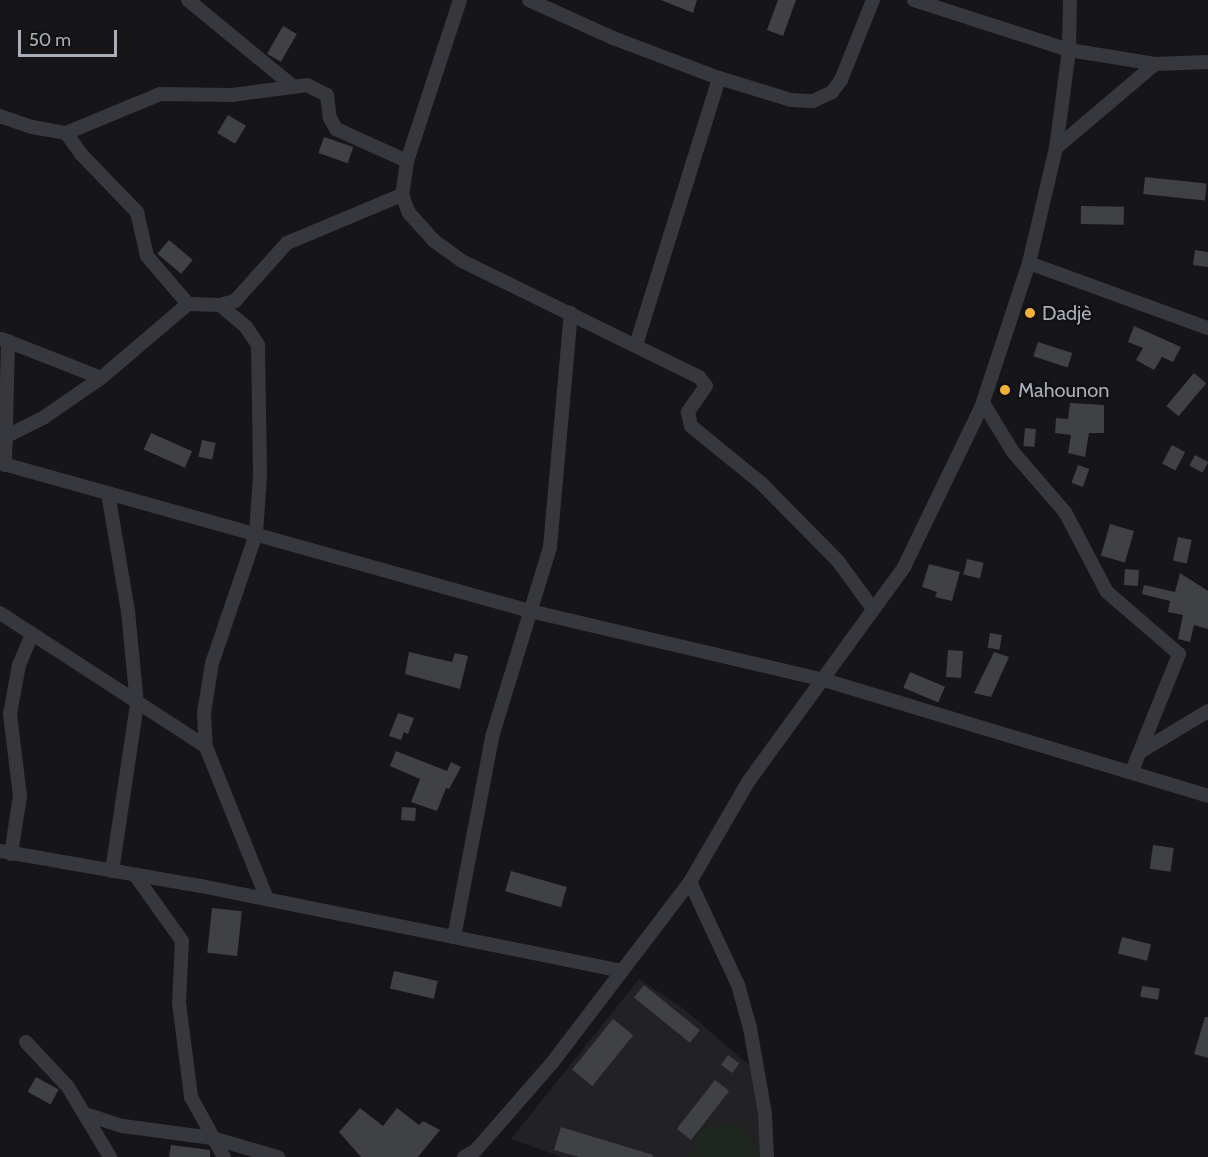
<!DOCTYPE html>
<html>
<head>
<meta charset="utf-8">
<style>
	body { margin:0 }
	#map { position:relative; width:1208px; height:1157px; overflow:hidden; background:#161618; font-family:Cabin,sans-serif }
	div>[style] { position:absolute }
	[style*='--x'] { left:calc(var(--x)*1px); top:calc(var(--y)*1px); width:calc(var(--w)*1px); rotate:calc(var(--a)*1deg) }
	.built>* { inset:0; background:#222225 }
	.green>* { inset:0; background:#1e261f }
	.building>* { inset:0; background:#404145; transform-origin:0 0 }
	.minor>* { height:14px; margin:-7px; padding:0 7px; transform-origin:7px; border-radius:7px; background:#37383d }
	.dots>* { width:16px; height:16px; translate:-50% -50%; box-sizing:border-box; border:3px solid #111113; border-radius:50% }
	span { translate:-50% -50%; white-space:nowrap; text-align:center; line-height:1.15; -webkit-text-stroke:4.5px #111113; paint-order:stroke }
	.poi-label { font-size:20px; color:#a8adb8 }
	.left { translate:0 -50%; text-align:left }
	.scale { position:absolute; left:18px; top:30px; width:99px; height:27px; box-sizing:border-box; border:3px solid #a8adb8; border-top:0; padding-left:8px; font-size:18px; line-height:21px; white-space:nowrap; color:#a8adb8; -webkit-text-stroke:4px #111113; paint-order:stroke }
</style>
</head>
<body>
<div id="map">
	<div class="built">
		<i style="clip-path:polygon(639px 979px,684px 1009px,749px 1065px,765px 1157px,562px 1157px,511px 1139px)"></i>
	</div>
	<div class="green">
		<i style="clip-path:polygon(722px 1123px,737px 1125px,749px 1134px,758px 1157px,690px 1157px,700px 1132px)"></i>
	</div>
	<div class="building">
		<i style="clip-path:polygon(661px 0,697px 0,693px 13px)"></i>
		<i style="clip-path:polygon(778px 0,796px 0,783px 36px,767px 30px)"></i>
		<i style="left:283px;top:26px;width:16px;height:32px;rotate:30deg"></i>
		<i style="left:228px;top:115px;width:21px;height:21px;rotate:31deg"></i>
		<i style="left:324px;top:137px;width:31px;height:17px;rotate:19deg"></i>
		<i style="left:1145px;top:177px;width:62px;height:17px;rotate:6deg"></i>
		<i style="left:1081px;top:206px;width:43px;height:18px;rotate:1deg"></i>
		<i style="left:169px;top:240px;width:31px;height:18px;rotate:40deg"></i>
		<i style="clip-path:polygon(1195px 250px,1208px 252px,1208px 267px,1193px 265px)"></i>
		<i style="clip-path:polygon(1134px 326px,1181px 347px,1173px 362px,1162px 357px,1154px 370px,1136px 360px,1143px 348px,1128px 342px)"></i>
		<i style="left:1038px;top:342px;width:36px;height:15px;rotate:18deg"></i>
		<i style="left:1194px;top:373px;width:16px;height:43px;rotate:40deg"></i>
		<i style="clip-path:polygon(1070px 403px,1104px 405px,1104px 433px,1089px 433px,1085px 457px,1068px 453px,1071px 435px,1055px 433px,1056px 418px,1068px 419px)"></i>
		<i style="left:1025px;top:428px;width:11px;height:18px;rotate:5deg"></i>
		<i style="left:151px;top:433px;width:45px;height:18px;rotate:24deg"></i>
		<i style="left:202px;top:440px;width:14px;height:17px;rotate:12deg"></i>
		<i style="left:1172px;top:445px;width:15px;height:21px;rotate:28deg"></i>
		<i style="left:1195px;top:455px;width:15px;height:12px;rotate:28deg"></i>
		<i style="left:1078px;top:465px;width:12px;height:19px;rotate:20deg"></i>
		<i style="left:1110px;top:524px;width:25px;height:33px;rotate:16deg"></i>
		<i style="left:1178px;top:537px;width:14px;height:24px;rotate:12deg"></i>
		<i style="left:967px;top:559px;width:17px;height:16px;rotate:13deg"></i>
		<i style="clip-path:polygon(929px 564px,960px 572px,952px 601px,935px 597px,937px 592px,922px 587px)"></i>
		<i style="left:1125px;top:569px;width:14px;height:16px;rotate:4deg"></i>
		<i style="clip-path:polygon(1180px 573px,1208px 591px,1208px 629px,1194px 625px,1190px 642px,1178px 639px,1183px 615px,1168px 612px,1170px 601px,1142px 594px,1144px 585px,1175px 592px)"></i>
		<i style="left:990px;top:633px;width:12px;height:15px;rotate:9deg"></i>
		<i style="left:948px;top:650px;width:15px;height:27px;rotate:4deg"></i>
		<i style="clip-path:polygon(409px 652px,452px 662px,455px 653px,468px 656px,460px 689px,405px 674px)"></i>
		<i style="clip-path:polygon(994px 652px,1009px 657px,991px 697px,974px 693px)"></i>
		<i style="left:910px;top:672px;width:38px;height:17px;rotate:23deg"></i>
		<i style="clip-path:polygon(398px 713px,414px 718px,408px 734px,404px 732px,401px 740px,389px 736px)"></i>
		<i style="clip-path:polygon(396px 751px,447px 771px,451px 762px,461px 767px,449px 789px,446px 788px,437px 811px,411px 802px,420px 779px,390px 766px)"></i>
		<i style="left:402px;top:807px;width:14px;height:13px;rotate:4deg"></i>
		<i style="left:1153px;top:845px;width:21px;height:24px;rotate:8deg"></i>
		<i style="left:511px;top:871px;width:58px;height:21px;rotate:16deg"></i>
		<i style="left:212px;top:908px;width:30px;height:45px;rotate:6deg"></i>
		<i style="left:1122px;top:937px;width:30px;height:17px;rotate:14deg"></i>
		<i style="left:394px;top:971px;width:45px;height:18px;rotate:13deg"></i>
		<i style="left:644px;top:985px;width:72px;height:16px;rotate:39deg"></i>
		<i style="left:1142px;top:986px;width:18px;height:11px;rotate:9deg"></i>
		<i style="clip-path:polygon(1205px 1017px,1208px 1017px,1208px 1058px,1194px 1054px)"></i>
		<i style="left:613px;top:1019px;width:26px;height:65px;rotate:39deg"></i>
		<i style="left:728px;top:1055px;width:14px;height:12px;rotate:36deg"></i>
		<i style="left:36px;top:1077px;width:26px;height:17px;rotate:29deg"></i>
		<i style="left:715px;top:1080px;width:18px;height:62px;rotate:38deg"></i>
		<i style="clip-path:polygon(360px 1108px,383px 1126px,397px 1108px,419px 1125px,423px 1121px,440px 1130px,418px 1157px,361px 1157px,339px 1132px)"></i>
		<i style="clip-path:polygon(561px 1127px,653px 1155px,653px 1157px,579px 1157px,554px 1150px)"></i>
		<i style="clip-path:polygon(171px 1145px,210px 1150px,210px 1157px,169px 1157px)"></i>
	</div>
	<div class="minor">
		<i style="--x:188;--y:0;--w:137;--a:39.4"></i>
		<i style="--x:460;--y:0;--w:169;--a:108.2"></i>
		<i style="--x:407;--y:161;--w:34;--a:98"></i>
		<i style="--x:402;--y:195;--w:19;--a:69"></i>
		<i style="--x:409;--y:213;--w:36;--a:48"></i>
		<i style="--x:433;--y:240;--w:36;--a:36"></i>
		<i style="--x:462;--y:261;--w:264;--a:26.1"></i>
		<i style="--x:699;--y:377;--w:11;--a:52"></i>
		<i style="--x:706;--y:386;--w:32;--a:125"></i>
		<i style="--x:688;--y:412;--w:14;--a:78"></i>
		<i style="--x:691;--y:426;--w:92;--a:39.2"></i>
		<i style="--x:762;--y:484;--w:108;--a:45.4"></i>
		<i style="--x:838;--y:561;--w:59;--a:53.9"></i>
		<i style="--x:529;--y:0;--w:92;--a:24.3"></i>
		<i style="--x:613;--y:38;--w:113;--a:20.7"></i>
		<i style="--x:719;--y:78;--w:75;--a:17"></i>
		<i style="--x:791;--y:100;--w:22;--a:3"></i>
		<i style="--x:813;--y:101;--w:21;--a:-25"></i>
		<i style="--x:832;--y:92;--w:15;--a:-53"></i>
		<i style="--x:841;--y:80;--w:86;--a:-68.2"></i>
		<i style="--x:914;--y:0;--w:163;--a:17.9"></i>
		<i style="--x:1069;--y:50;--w:87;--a:9.2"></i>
		<i style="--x:1155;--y:64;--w:53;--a:-2.2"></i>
		<i style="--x:0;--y:116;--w:34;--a:19"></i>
		<i style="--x:32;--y:127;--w:35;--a:10"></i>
		<i style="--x:66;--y:133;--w:102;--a:-22.5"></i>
		<i style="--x:160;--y:94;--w:72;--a:0.8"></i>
		<i style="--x:232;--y:95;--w:76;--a:-7.6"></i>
		<i style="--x:307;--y:85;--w:22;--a:27"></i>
		<i style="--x:327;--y:95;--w:23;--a:83"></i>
		<i style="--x:330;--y:118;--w:13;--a:61"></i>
		<i style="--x:336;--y:129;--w:78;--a:24.3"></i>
		<i style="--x:66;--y:133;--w:26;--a:54"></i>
		<i style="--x:81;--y:154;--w:81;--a:46"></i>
		<i style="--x:137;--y:212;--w:45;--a:77.2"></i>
		<i style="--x:147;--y:256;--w:63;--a:49.5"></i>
		<i style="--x:1056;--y:148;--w:130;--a:-40.3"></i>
		<i style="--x:1029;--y:263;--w:190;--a:20"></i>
		<i style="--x:220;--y:305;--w:34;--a:40"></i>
		<i style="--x:246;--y:327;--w:22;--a:56"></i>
		<i style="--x:258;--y:345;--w:130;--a:89.1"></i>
		<i style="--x:260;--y:475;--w:59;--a:93.9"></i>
		<i style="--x:256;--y:534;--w:136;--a:108.8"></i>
		<i style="--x:212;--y:663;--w:51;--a:99.1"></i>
		<i style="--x:204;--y:713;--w:34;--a:87"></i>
		<i style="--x:206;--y:747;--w:164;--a:68.1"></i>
		<i style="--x:2;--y:339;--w:106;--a:21.5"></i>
		<i style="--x:636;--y:345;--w:280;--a:-72.7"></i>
		<i style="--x:983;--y:403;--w:57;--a:58.5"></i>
		<i style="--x:1013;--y:452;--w:79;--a:49.1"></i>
		<i style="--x:1065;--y:512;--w:90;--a:62.3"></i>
		<i style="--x:1107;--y:592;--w:95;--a:40.7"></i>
		<i style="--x:1179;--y:654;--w:126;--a:111.9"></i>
		<i style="--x:7;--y:436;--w:40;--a:-26.6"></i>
		<i style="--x:43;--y:418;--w:70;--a:-34.6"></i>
		<i style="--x:101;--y:378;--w:114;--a:-40.4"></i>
		<i style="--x:188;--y:304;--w:32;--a:2"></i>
		<i style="--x:220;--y:305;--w:16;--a:-15"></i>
		<i style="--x:235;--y:301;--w:78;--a:-48.1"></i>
		<i style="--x:287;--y:243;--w:125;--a:-22.7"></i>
		<i style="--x:0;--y:463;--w:550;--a:15.6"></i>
		<i style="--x:530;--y:611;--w:299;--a:13.2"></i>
		<i style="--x:821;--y:679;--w:404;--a:16.8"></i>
		<i style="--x:5;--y:465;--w:124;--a:-88.6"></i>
		<i style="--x:108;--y:493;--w:120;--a:80.4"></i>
		<i style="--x:128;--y:611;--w:93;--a:84.5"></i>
		<i style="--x:137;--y:704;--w:169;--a:98.5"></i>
		<i style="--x:0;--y:613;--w:246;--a:33"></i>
		<i style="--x:1140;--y:752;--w:79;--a:-31.1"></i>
		<i style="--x:0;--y:851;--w:204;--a:9.9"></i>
		<i style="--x:201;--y:886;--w:429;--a:11.4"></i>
		<i style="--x:11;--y:854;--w:59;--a:-81.2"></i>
		<i style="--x:20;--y:796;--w:83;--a:-97"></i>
		<i style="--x:10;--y:714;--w:50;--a:-79.6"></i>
		<i style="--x:19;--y:665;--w:30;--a:-67"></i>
		<i style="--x:135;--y:875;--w:81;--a:54.5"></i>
		<i style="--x:182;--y:941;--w:62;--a:92.8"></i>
		<i style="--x:179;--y:1003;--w:95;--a:82.7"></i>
		<i style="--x:191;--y:1097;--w:68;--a:61.2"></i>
		<i style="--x:690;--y:882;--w:114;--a:65"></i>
		<i style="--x:738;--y:985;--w:45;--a:74.4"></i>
		<i style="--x:750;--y:1028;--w:87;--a:80.1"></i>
		<i style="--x:765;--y:1114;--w:43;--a:87.3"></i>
		<i style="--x:454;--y:937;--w:204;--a:-79.2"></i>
		<i style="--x:492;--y:737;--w:199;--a:-73"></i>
		<i style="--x:550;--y:547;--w:235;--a:-84.9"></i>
		<i style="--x:26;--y:1042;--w:62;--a:47"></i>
		<i style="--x:68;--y:1087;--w:82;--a:59"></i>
		<i style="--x:85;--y:1114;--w:40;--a:18"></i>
		<i style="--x:123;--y:1126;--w:90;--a:7.7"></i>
		<i style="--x:212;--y:1138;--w:69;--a:16.1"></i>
		<i style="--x:464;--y:1157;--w:13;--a:-29"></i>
		<i style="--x:475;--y:1151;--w:117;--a:-48.8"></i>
		<i style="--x:552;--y:1063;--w:228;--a:-52.7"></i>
		<i style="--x:690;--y:882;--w:116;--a:-59.9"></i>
		<i style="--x:748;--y:782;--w:266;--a:-54"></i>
		<i style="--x:904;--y:567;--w:177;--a:-64.2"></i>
		<i style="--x:981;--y:408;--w:153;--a:-71.7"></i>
		<i style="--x:1029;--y:263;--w:118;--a:-76.8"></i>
		<i style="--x:1056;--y:148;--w:99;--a:-82.4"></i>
		<i style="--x:1069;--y:50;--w:50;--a:-88.9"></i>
	</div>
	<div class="dots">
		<i style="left:1030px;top:313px;background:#f2b134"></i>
		<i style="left:1005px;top:390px;background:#f2b134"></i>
	</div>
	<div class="poi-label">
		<span class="left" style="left:1042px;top:313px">Dadjè</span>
		<span class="left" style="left:1018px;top:390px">Mahounon</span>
	</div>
	<div class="scale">50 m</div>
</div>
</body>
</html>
